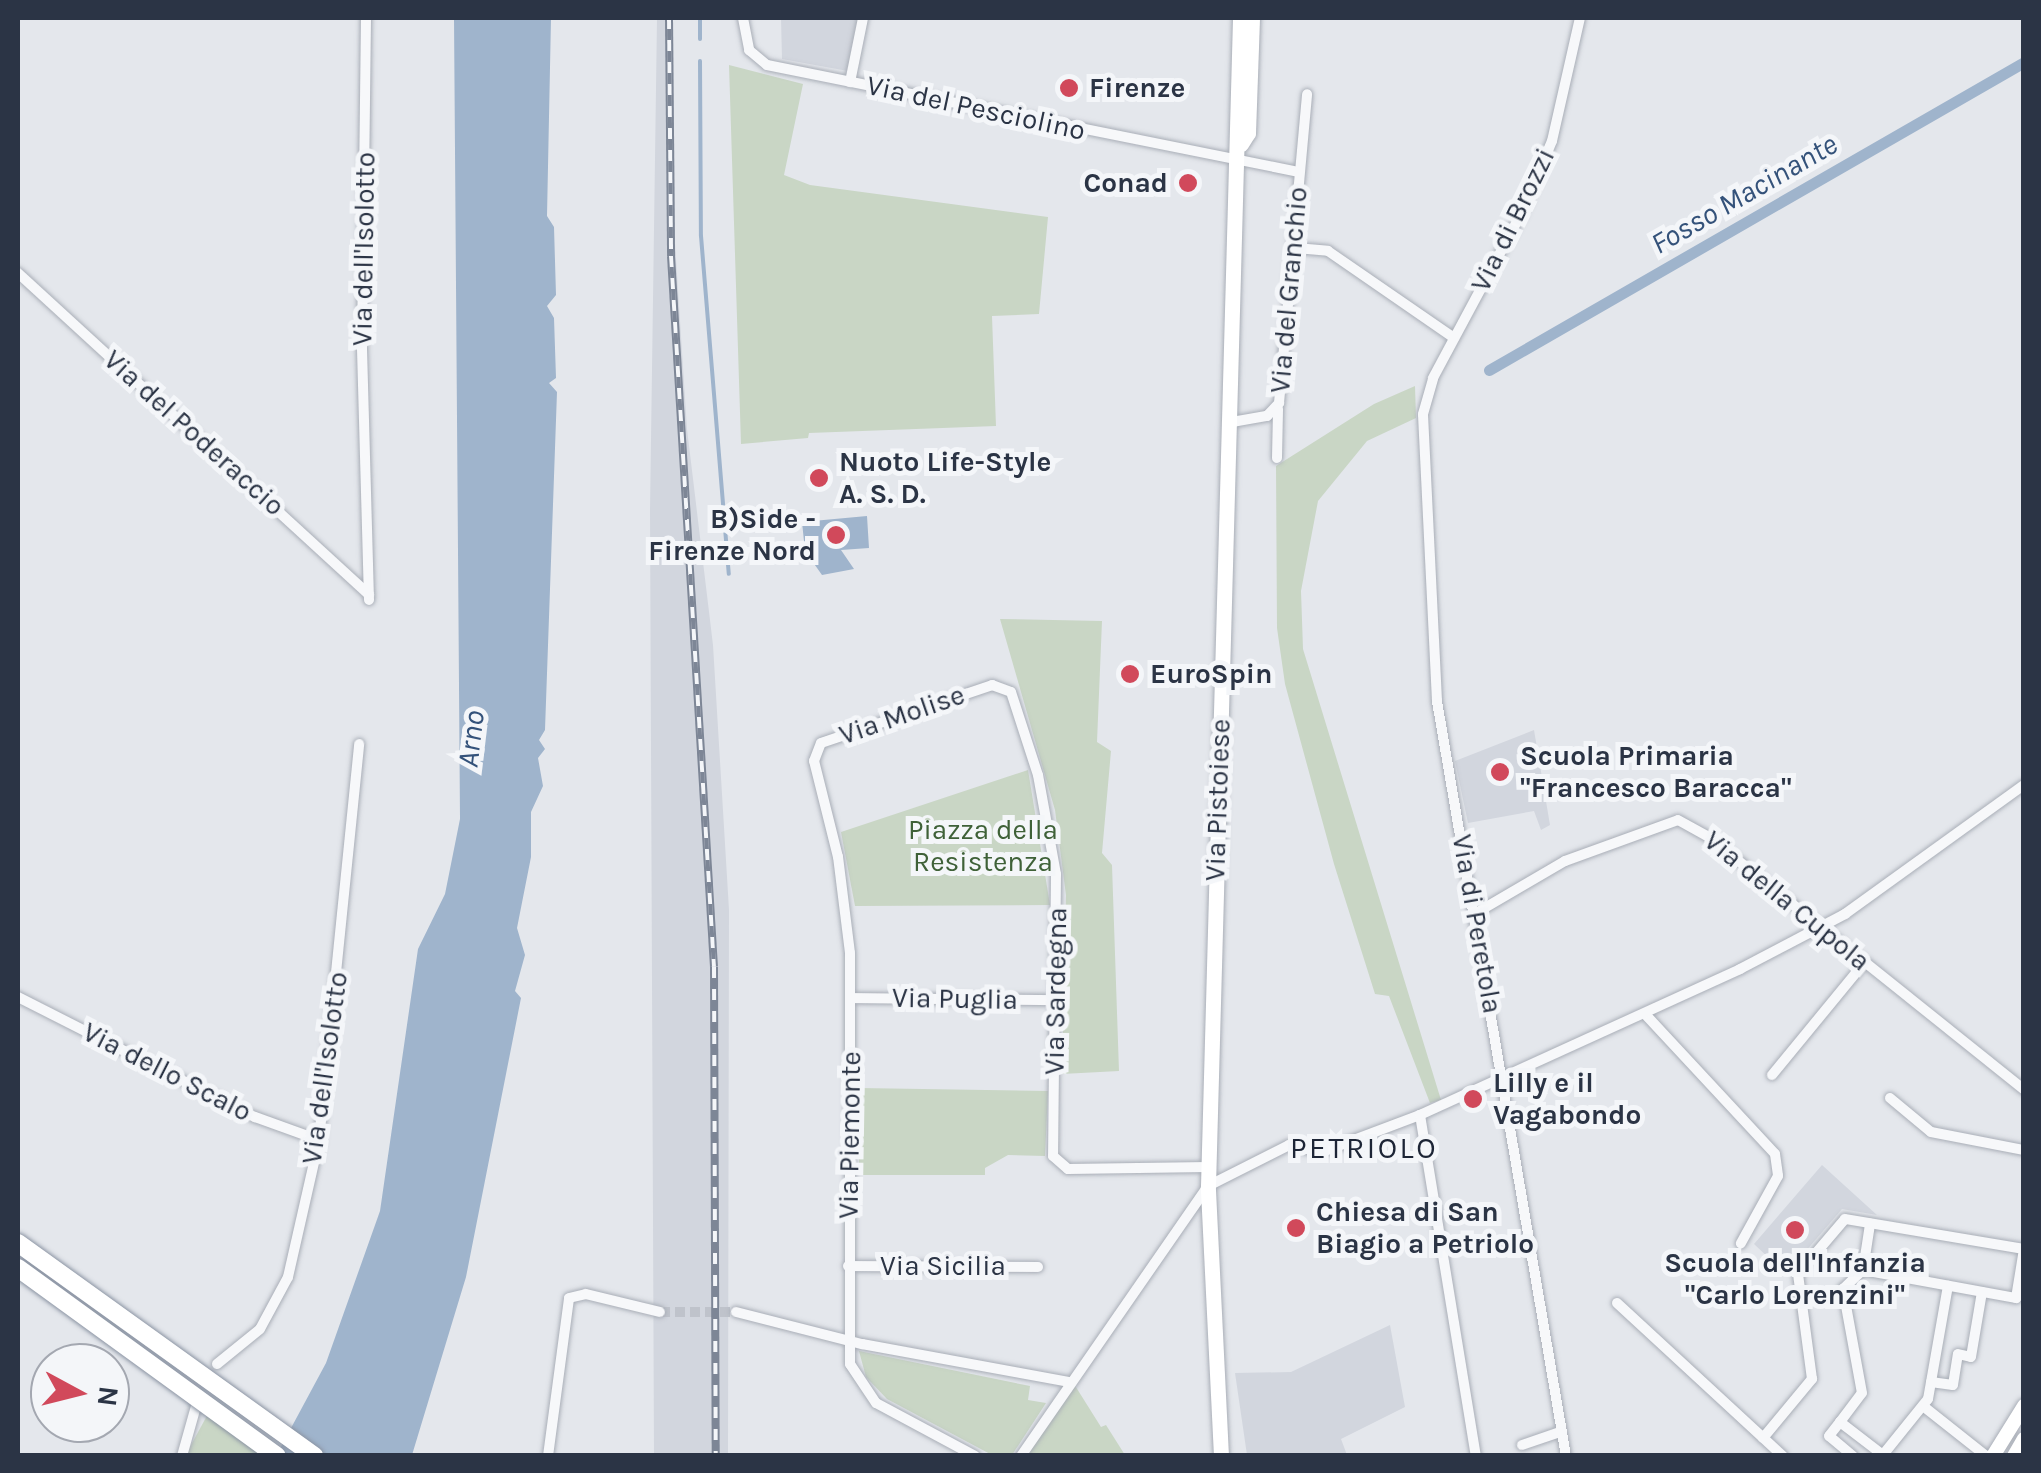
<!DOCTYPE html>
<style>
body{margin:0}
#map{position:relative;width:2041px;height:1473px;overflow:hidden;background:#e4e7ec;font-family:Karla,sans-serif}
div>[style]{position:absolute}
.built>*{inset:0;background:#d2d6de}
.green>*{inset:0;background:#c9d6c5}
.water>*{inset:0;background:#9fb4cc}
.stream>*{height:4px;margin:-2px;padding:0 2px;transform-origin:2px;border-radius:2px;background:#9fb4cc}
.canal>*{height:11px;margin:-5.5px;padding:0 5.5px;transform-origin:5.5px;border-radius:5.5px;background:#9fb4cc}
.street-tunnel>*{height:10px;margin-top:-5px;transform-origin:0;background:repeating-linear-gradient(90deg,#bfc3cb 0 10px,transparent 0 15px)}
.roads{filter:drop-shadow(0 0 2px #a9aeb7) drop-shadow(0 0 2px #a9aeb7)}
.street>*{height:10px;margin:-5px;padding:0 5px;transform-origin:5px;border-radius:5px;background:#f7f8fa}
.secondary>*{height:14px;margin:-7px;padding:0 7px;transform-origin:7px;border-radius:7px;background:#fff}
.primary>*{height:15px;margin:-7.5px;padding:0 7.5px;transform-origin:7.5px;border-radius:7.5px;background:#fff}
.rail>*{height:8px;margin-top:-4px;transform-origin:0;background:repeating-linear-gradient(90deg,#f4f6f9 0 11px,#7d8696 0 22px);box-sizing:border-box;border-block:2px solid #7d8696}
.bridges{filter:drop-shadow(0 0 2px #8b94a3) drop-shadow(0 0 2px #8b94a3)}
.highway-bridge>*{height:18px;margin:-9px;padding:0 9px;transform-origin:9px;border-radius:9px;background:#fff}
.dots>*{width:28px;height:28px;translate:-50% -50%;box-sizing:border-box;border:5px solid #f4f6f9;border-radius:50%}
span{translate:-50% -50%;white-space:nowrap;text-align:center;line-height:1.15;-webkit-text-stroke:10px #f4f6f9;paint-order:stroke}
.poi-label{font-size:28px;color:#2b3445;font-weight:700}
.left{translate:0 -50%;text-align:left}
.right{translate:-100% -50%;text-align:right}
.street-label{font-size:28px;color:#2b3445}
.park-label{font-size:28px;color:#3f6138}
.water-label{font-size:30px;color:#34527a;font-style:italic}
.neighbourhood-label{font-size:30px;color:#1d2536;letter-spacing:2.5px}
.frame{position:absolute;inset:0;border:20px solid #2b3445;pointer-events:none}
.north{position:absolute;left:30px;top:1343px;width:100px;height:100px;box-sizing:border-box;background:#f4f6f9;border:2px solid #a4a8b1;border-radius:50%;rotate:97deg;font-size:28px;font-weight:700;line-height:40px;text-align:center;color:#2b3445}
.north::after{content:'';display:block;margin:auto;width:35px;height:45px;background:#d1495b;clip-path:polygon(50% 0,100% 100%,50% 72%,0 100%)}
</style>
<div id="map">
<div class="built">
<i style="clip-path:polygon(657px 18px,673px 18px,675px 243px,687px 429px,713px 645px,729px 910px,728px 1455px,654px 1456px,650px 510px)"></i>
<i style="clip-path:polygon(781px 18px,859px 18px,848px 71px,782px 59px)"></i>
<i style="clip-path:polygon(1534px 730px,1550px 825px,1541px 830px,1534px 811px,1468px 823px,1455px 761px)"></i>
<i style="clip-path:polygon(1822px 1165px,1877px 1215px,1842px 1209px,1786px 1274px,1754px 1244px)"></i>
<i style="clip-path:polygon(1390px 1325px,1405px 1407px,1341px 1439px,1347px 1455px,1247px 1455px,1235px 1373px,1291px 1372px)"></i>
</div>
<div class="green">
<i style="clip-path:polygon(729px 65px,803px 84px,784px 175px,810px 185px,1048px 217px,1039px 314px,992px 316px,996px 426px,809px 433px,808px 438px,741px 444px)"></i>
<i style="clip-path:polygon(1415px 386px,1416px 418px,1367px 441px,1318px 501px,1301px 591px,1303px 649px,1441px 1100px,1430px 1103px,1389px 996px,1375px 994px,1334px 864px,1285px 684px,1277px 628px,1276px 466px,1374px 404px)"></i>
<i style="clip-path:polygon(1000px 619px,1102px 621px,1097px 742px,1111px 751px,1102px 853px,1112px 865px,1119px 1071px,1062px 1074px,1066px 895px,1055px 810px)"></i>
<i style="clip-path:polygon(1028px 770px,1050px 905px,855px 906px,841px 832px)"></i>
<i style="clip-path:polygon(859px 1088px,1048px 1091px,1045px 1156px,1008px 1155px,985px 1168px,985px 1175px,859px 1175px)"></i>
<i style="clip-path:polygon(859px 1351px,1030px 1386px,1028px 1400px,1046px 1403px,1012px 1455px,992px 1455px,887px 1399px,866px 1377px)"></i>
<i style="clip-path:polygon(1074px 1384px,1101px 1427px,1106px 1425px,1125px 1455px,1027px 1456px)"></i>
<i style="clip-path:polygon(209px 1412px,262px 1456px,185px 1456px)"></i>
</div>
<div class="water">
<i style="clip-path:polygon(454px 18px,551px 18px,547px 216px,554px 227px,556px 295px,547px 306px,554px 318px,556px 378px,549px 383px,557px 392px,545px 730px,539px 740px,545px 749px,538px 758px,543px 786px,531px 812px,531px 857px,517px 928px,525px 955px,515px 991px,521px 998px,466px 1277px,412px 1455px,276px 1456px,326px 1363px,380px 1211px,418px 949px,445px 894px,460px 819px)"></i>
<i style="clip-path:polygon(867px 516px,869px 548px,841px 550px,854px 569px,822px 575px,805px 551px,802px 522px)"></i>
</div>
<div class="stream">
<i style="left:700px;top:18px;width:21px;rotate:90deg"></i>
<i style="left:700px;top:61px;width:175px;rotate:89.7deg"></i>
<i style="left:701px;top:236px;width:339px;rotate:85.3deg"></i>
</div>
<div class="canal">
<i style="left:1489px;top:370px;width:617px;rotate:-29.93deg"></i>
</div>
<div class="street-tunnel">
<i style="left:660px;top:1312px;width:76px"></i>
</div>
<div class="roads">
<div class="street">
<i style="left:366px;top:18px;width:331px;rotate:90.7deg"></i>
<i style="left:362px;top:349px;width:251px;rotate:88.4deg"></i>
<i style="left:743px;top:18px;width:33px;rotate:79deg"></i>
<i style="left:749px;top:50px;width:23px;rotate:40deg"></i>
<i style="left:767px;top:65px;width:543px;rotate:11.37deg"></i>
<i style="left:850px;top:82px;width:65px;rotate:-78.5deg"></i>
<i style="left:1296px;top:248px;width:32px;rotate:5deg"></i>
<i style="left:1328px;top:251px;width:153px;rotate:34.6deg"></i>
<i style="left:18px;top:273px;width:476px;rotate:42.5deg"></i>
<i style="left:1232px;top:422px;width:36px;rotate:-10deg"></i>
<i style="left:1267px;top:416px;width:18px;rotate:-47deg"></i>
<i style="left:1279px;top:403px;width:310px;rotate:-84.8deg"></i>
<i style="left:1277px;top:458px;width:49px;rotate:-88.8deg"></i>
<i style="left:1476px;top:913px;width:103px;rotate:-30.3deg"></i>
<i style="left:1565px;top:861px;width:120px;rotate:-19.9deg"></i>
<i style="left:1678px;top:820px;width:37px;rotate:29deg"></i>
<i style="left:1710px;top:838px;width:403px;rotate:38.7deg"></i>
<i style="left:18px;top:997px;width:266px;rotate:26.9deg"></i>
<i style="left:255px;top:1117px;width:68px;rotate:19.8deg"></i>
<i style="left:851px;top:998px;width:207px;rotate:0.6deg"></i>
<i style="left:1645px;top:1014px;width:191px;rotate:47.1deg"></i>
<i style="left:1775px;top:1154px;width:22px;rotate:82deg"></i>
<i style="left:1778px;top:1176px;width:77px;rotate:118.9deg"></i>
<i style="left:1772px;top:1075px;width:145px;rotate:-50.6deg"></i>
<i style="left:1890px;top:1098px;width:53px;rotate:39.7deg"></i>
<i style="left:1931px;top:1132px;width:95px;rotate:11deg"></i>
<i style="left:1420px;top:1115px;width:346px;rotate:80.7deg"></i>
<i style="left:848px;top:1266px;width:190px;rotate:0.3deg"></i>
<i style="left:1863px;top:1270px;width:156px;rotate:10.4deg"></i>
<i style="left:2016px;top:1298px;width:50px;rotate:-80.7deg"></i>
<i style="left:1617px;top:1303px;width:226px;rotate:42.7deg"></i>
<i style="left:736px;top:1312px;width:130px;rotate:14.3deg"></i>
<i style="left:862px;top:1344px;width:210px;rotate:10.4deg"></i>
<i style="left:217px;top:1364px;width:55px;rotate:-39.1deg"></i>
<i style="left:260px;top:1329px;width:59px;rotate:-61.7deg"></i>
<i style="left:288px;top:1277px;width:140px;rotate:-77.2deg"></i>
<i style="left:319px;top:1140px;width:398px;rotate:-84.2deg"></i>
<i style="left:1931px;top:1382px;width:22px;rotate:8deg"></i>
<i style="left:1953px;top:1385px;width:31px;rotate:-81deg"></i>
<i style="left:1958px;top:1354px;width:13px;rotate:13deg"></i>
<i style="left:1971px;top:1357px;width:66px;rotate:-80.4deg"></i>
<i style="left:1923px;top:1406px;width:80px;rotate:38.4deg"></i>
<i style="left:1840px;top:1422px;width:36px;rotate:-53deg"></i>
<i style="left:1862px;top:1393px;width:106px;rotate:-100.4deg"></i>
<i style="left:1843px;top:1289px;width:28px;rotate:-44deg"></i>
<i style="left:1863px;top:1270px;width:47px;rotate:-81.3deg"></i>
<i style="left:1763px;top:1438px;width:77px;rotate:-50.3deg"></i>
<i style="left:1812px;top:1379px;width:106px;rotate:-97.6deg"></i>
<i style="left:1798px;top:1274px;width:72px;rotate:-49.5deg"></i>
<i style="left:1845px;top:1219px;width:181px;rotate:9.5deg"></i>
<i style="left:1522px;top:1445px;width:39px;rotate:-19deg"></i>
<i style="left:182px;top:1456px;width:59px;rotate:-74.3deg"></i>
<i style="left:548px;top:1456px;width:159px;rotate:-82.4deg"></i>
<i style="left:569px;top:1298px;width:17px;rotate:-13deg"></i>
<i style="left:586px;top:1294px;width:76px;rotate:13.7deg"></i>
<i style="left:975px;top:1456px;width:112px;rotate:-151.8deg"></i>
<i style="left:876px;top:1403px;width:47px;rotate:-123.7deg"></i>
<i style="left:850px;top:1364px;width:411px;rotate:-90deg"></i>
<i style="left:850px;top:953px;width:97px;rotate:-97.1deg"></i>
<i style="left:838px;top:857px;width:99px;rotate:-104deg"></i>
<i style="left:814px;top:761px;width:19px;rotate:-69deg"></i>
<i style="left:821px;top:743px;width:181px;rotate:-18.7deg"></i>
<i style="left:992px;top:685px;width:20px;rotate:20deg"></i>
<i style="left:1011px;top:692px;width:87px;rotate:72deg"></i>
<i style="left:1038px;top:775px;width:101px;rotate:79.7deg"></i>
<i style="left:1056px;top:874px;width:282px;rotate:90.6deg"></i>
<i style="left:1053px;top:1156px;width:20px;rotate:41deg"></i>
<i style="left:1068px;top:1169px;width:140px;rotate:-0.8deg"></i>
<i style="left:1021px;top:1456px;width:328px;rotate:-55.3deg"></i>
<i style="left:1208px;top:1186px;width:91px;rotate:-26.8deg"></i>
<i style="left:1289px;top:1145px;width:34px;rotate:12deg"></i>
<i style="left:1322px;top:1152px;width:105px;rotate:-20.7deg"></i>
<i style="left:1420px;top:1115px;width:352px;rotate:-24.5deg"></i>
<i style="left:1740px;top:969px;width:119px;rotate:-27.6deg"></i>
<i style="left:1845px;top:914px;width:221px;rotate:-35.8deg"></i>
<i style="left:1566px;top:1456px;width:766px;rotate:-99.7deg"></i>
<i style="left:1437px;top:701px;width:287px;rotate:-92.8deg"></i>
<i style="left:1423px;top:414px;width:37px;rotate:-74deg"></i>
<i style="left:1433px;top:378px;width:188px;rotate:-61.8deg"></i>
<i style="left:1522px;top:212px;width:77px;rotate:-67.1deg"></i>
<i style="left:1552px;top:141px;width:126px;rotate:-77.2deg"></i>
<i style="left:1853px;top:1456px;width:31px;rotate:-140deg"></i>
<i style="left:1829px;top:1436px;width:18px;rotate:-52deg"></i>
<i style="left:1840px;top:1422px;width:54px;rotate:37.5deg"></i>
<i style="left:1882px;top:1456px;width:73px;rotate:-51.1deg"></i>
<i style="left:1928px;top:1399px;width:115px;rotate:-80deg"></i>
</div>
<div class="secondary">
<i style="left:1993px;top:1456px;width:59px;rotate:-58.2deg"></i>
<i style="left:2014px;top:1456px;width:20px;rotate:-60deg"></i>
</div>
<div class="primary">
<i style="left:1241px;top:144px;width:13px;rotate:-58deg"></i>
<i style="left:1248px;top:133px;width:115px;rotate:-88deg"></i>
<i style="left:1221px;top:1456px;width:270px;rotate:-92.8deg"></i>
<i style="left:1208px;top:1186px;width:1168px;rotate:-88.43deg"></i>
</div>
</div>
<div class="rail">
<i style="left:669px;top:18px;width:238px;rotate:89.5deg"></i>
<i style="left:671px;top:256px;width:712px;rotate:86.54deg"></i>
<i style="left:714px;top:967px;width:489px;rotate:89.8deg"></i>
</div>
<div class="bridges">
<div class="highway-bridge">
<i style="left:18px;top:1243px;width:365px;rotate:35.7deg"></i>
<i style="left:18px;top:1268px;width:320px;rotate:36deg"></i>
</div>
</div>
<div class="dots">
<i style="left:1069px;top:88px;background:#d1495b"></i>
<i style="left:1188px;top:183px;background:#d1495b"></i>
<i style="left:819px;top:478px;background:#d1495b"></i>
<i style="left:836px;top:535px;background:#d1495b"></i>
<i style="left:1130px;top:674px;background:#d1495b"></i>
<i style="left:1500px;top:772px;background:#d1495b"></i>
<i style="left:1473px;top:1099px;background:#d1495b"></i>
<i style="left:1296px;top:1228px;background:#d1495b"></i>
<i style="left:1795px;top:1230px;background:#d1495b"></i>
</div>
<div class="poi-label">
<span class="left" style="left:1089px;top:88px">Firenze</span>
<span class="right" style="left:1168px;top:183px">Conad</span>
<span class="left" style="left:839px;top:478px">Nuoto Life-Style<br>A. S. D.</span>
<span class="right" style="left:816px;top:535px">B)Side -<br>Firenze Nord</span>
<span class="left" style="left:1150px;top:674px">EuroSpin</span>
<span class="left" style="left:1520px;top:772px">Scuola Primaria<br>"Francesco Baracca"</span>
<span class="left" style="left:1493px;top:1099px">Lilly e il<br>Vagabondo</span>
<span class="left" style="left:1316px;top:1228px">Chiesa di San<br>Biagio a Petriolo</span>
<span style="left:1795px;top:1279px">Scuola dell'Infanzia<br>"Carlo Lorenzini"</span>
</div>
<div class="street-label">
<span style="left:976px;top:108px;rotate:12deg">Via del Pesciolino</span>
<span style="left:1513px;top:220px;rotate:-64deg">Via di Brozzi</span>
<span style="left:364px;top:249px;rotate:-89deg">Via dell'Isolotto</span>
<span style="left:1289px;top:290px;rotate:-85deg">Via del Granchio</span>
<span style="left:194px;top:433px;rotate:42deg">Via del Poderaccio</span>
<span style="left:902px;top:715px;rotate:-19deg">Via Molise</span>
<span style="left:1218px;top:800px;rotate:-88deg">Via Pistoiese</span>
<span style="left:1787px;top:901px;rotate:39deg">Via della Cupola</span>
<span style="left:1477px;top:924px;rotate:80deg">Via di Peretola</span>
<span style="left:1056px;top:991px;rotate:-89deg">Via Sardegna</span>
<span style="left:955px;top:999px;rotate:1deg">Via Puglia</span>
<span style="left:325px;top:1068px;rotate:-82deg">Via dell'Isolotto</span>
<span style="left:167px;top:1072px;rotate:27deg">Via dello Scalo</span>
<span style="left:850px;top:1135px;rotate:-89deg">Via Piemonte</span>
<span style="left:943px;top:1266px">Via Sicilia</span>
</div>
<div class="park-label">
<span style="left:983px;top:846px">Piazza della<br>Resistenza</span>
</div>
<div class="water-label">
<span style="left:1744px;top:194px;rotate:-30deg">Fosso Macinante</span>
<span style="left:471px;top:739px;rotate:-83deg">Arno</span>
</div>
<div class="neighbourhood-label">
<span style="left:1364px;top:1148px">PETRIOLO</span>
</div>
<div class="frame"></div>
<div class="north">N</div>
</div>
